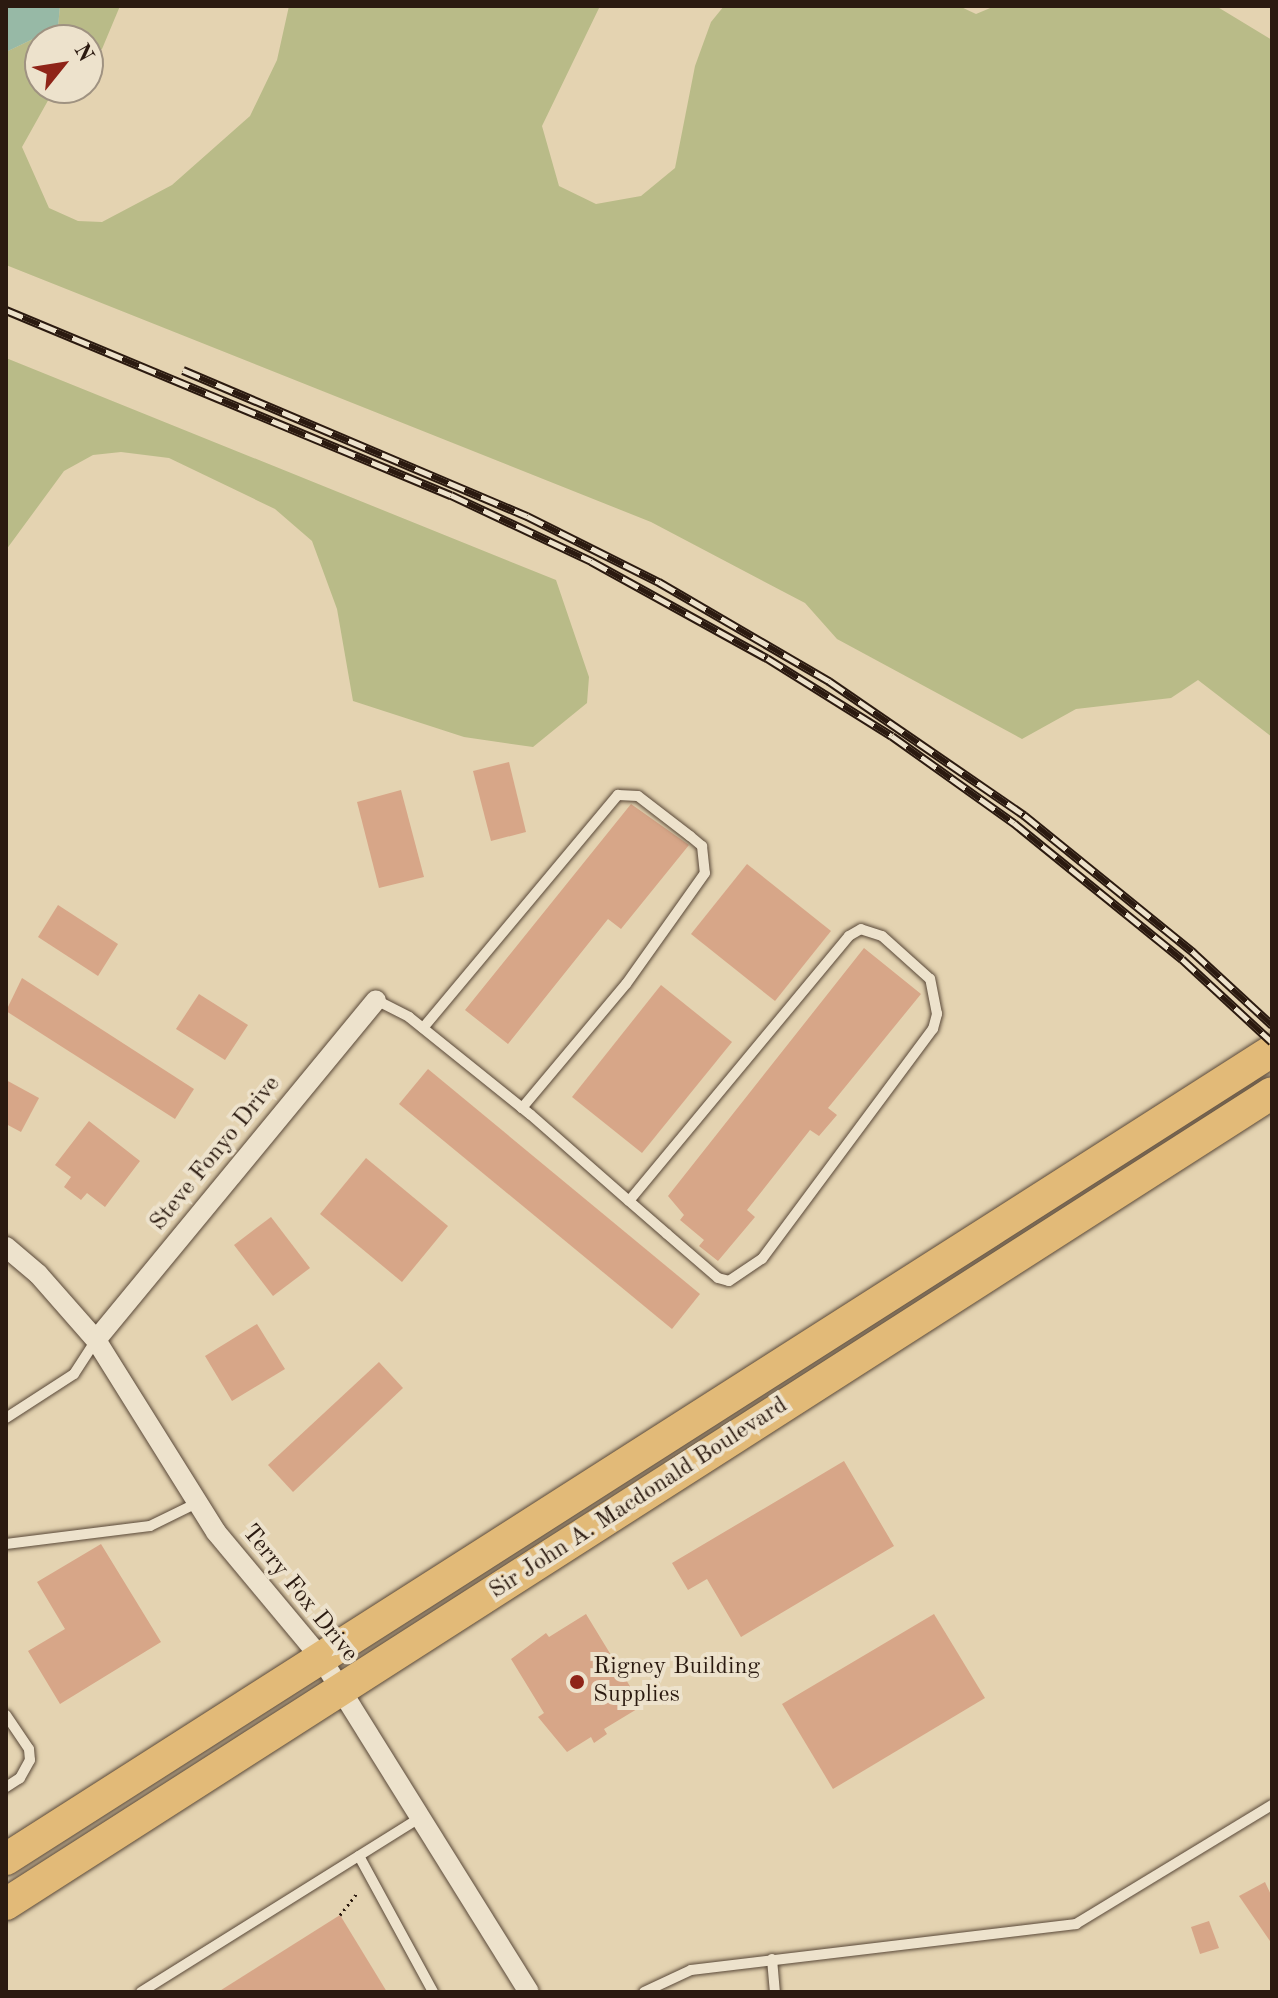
<!DOCTYPE html>
<style>
body{margin:0}
#map{position:relative;width:1278px;height:1998px;overflow:hidden;background:#e4d3b1;font-family:"Old Standard TT",serif}
div>[style]{position:absolute}
.green>*{inset:0;background:#b9bb88}
.water>*{inset:0;background:#97b9a6}
.building>*{inset:0;background:#d7a688}
.path>*{height:3px;margin-top:-1.5px;transform-origin:0;background:repeating-linear-gradient(90deg,#2b1a10 0 2px,transparent 0 6px)}
.roads{filter:drop-shadow(0 0 2px #594838) drop-shadow(0 0 2px #594838)}
.service>*{height:10px;margin:-5px;padding:0 5px;transform-origin:5px;border-radius:5px;background:#ede2cc}
.minor>*{height:20px;margin:-10px;padding:0 10px;transform-origin:10px;border-radius:10px;background:#ede2cc}
.primary>*{height:32px;margin:-16px;padding:0 16px;transform-origin:16px;border-radius:16px;background:#e2ba78}
.rail>*{height:9px;margin-top:-4.5px;transform-origin:0;background:repeating-linear-gradient(90deg,#ede2cc 0 18px,#2b1a10 0 36px);box-sizing:border-box;border-block:2px solid #2b1a10}
.dots>*{width:22px;height:22px;translate:-50% -50%;box-sizing:border-box;border:4px solid #ede2cc;border-radius:50%}
span{translate:-50% -50%;white-space:nowrap;text-align:center;line-height:1.15;-webkit-text-stroke:8px #ede2cc;paint-order:stroke}
.street-label{font-size:24px;color:#2b1a10}
.poi-label{font-size:24px;color:#2b1a10}
.left{translate:0 -50%;text-align:left}
.frame{position:absolute;inset:0;border:8px solid #2b1a10;pointer-events:none}
.north{position:absolute;left:24px;top:24px;width:80px;height:80px;box-sizing:border-box;background:#ede2cc;border:2px solid #9f9281;border-radius:50%;rotate:60deg;font-size:22px;font-weight:700;line-height:32px;text-align:center;color:#2b1a10}
.north::after{content:'';display:block;margin:auto;width:28px;height:36px;background:#8f2418;clip-path:polygon(50% 0,100% 100%,50% 72%,0 100%)}
</style>
<div id="map">
<div class="green">
<i style="clip-path:polygon(60px 6px,120px 6px,102px 49px,88px 60px,88px 40px,40px 40px,40px 88px,55px 88px,22px 147px,49px 208px,78px 221px,102px 222px,172px 185px,250px 116px,277px 60px,289px 6px,600px 6px,542px 126px,559px 186px,596px 204px,641px 196px,675px 168px,695px 66px,711px 22px,724px 6px,959px 6px,976px 14px,995px 6px,1216px 6px,1272px 40px,1272px 737px,1198px 680px,1171px 698px,1076px 709px,1022px 739px,837px 639px,805px 603px,651px 522px,6px 265px,6px 52px,58px 27px)"></i>
<i style="clip-path:polygon(6px 358px,556px 580px,589px 677px,587px 703px,533px 747px,464px 737px,353px 701px,337px 609px,312px 541px,275px 509px,169px 458px,121px 452px,93px 455px,64px 471px,6px 550px)"></i>
</div>
<div class="water">
<i style="clip-path:polygon(6px 6px,60px 6px,58px 27px,6px 52px)"></i>
</div>
<div class="building">
<i style="clip-path:polygon(509px 762px,526px 832px,491px 841px,473px 771px)"></i>
<i style="clip-path:polygon(401px 790px,424px 877px,379px 888px,357px 802px)"></i>
<i style="clip-path:polygon(631px 804px,689px 845px,621px 929px,608px 919px,508px 1044px,465px 1010px)"></i>
<i style="clip-path:polygon(747px 864px,831px 931px,775px 1001px,691px 934px)"></i>
<i style="clip-path:polygon(58px 905px,118px 944px,98px 976px,38px 937px)"></i>
<i style="clip-path:polygon(864px 948px,921px 994px,828px 1108px,837px 1115px,819px 1136px,810px 1130px,747px 1210px,755px 1217px,718px 1261px,699px 1246px,704px 1240px,680px 1220px,684px 1215px,668px 1196px)"></i>
<i style="clip-path:polygon(22px 978px,194px 1089px,175px 1119px,6px 1011px)"></i>
<i style="clip-path:polygon(661px 985px,732px 1042px,642px 1153px,572px 1097px)"></i>
<i style="clip-path:polygon(199px 994px,248px 1025px,225px 1060px,176px 1029px)"></i>
<i style="clip-path:polygon(428px 1069px,700px 1294px,672px 1329px,399px 1104px)"></i>
<i style="clip-path:polygon(6px 1080px,39px 1098px,21px 1132px,6px 1124px)"></i>
<i style="clip-path:polygon(89px 1121px,140px 1161px,105px 1207px,87px 1193px,81px 1200px,64px 1187px,71px 1177px,55px 1165px)"></i>
<i style="clip-path:polygon(366px 1158px,448px 1226px,402px 1282px,320px 1214px)"></i>
<i style="clip-path:polygon(271px 1217px,310px 1268px,273px 1296px,234px 1245px)"></i>
<i style="clip-path:polygon(257px 1324px,285px 1369px,232px 1401px,205px 1356px)"></i>
<i style="clip-path:polygon(379px 1362px,403px 1388px,293px 1492px,268px 1465px)"></i>
<i style="clip-path:polygon(844px 1461px,894px 1546px,741px 1637px,707px 1579px,688px 1590px,672px 1563px)"></i>
<i style="clip-path:polygon(101px 1544px,161px 1642px,60px 1704px,28px 1651px,65px 1629px,37px 1582px)"></i>
<i style="clip-path:polygon(586px 1614px,642px 1706px,604px 1729px,607px 1734px,594px 1743px,591px 1737px,567px 1752px,538px 1717px,544px 1713px,511px 1659px,546px 1633px,549px 1637px)"></i>
<i style="clip-path:polygon(934px 1614px,985px 1698px,833px 1789px,782px 1704px)"></i>
<i style="clip-path:polygon(1265px 1882px,1272px 1897px,1272px 1944px,1239px 1896px)"></i>
<i style="clip-path:polygon(340px 1915px,387px 1992px,218px 1992px)"></i>
<i style="clip-path:polygon(1209px 1921px,1219px 1948px,1200px 1954px,1191px 1927px)"></i>
</div>
<div class="path">
<i style="left:340px;top:1915px;width:29px;rotate:-52deg"></i>
</div>
<div class="roads">
<div class="service">
<i style="left:376px;top:1000px;width:37px;rotate:27deg"></i>
<i style="left:409px;top:1017px;width:156px;rotate:38.8deg"></i>
<i style="left:531px;top:1115px;width:130px;rotate:41.3deg"></i>
<i style="left:629px;top:1201px;width:50px;rotate:41deg"></i>
<i style="left:667px;top:1234px;width:67px;rotate:40.8deg"></i>
<i style="left:718px;top:1278px;width:11px;rotate:15deg"></i>
<i style="left:729px;top:1281px;width:40px;rotate:-34deg"></i>
<i style="left:762px;top:1259px;width:287px;rotate:-53.4deg"></i>
<i style="left:933px;top:1029px;width:16px;rotate:-75deg"></i>
<i style="left:937px;top:1014px;width:36px;rotate:-101deg"></i>
<i style="left:930px;top:979px;width:64px;rotate:-138.1deg"></i>
<i style="left:882px;top:936px;width:22px;rotate:-162deg"></i>
<i style="left:861px;top:929px;width:14px;rotate:150deg"></i>
<i style="left:849px;top:936px;width:344px;rotate:129.7deg"></i>
<i style="left:423px;top:1028px;width:304px;rotate:-50.1deg"></i>
<i style="left:618px;top:795px;width:20px;rotate:3deg"></i>
<i style="left:638px;top:796px;width:66px;rotate:37.6deg"></i>
<i style="left:690px;top:836px;width:16px;rotate:40deg"></i>
<i style="left:702px;top:846px;width:27px;rotate:84deg"></i>
<i style="left:705px;top:873px;width:136px;rotate:125.4deg"></i>
<i style="left:626px;top:984px;width:162px;rotate:130deg"></i>
<i style="left:6px;top:1418px;width:81px;rotate:-32.9deg"></i>
<i style="left:74px;top:1374px;width:40px;rotate:-57.1deg"></i>
<i style="left:6px;top:1544px;width:145px;rotate:-7.1deg"></i>
<i style="left:150px;top:1526px;width:52px;rotate:-26.1deg"></i>
<i style="left:6px;top:1715px;width:41px;rotate:55.9deg"></i>
<i style="left:29px;top:1749px;width:11px;rotate:85deg"></i>
<i style="left:30px;top:1760px;width:21px;rotate:119deg"></i>
<i style="left:20px;top:1778px;width:17px;rotate:147deg"></i>
<i style="left:359px;top:1856px;width:155px;rotate:61.4deg"></i>
<i style="left:772px;top:1959px;width:33px;rotate:85deg"></i>
<i style="left:141px;top:1992px;width:330px;rotate:-32deg"></i>
<i style="left:644px;top:1992px;width:52px;rotate:-25.1deg"></i>
<i style="left:691px;top:1970px;width:388px;rotate:-6.8deg"></i>
<i style="left:1076px;top:1924px;width:229px;rotate:-31.3deg"></i>
</div>
<div class="minor">
<i style="left:6px;top:1247px;width:42px;rotate:40.2deg"></i>
<i style="left:38px;top:1274px;width:88px;rotate:48.7deg"></i>
<i style="left:96px;top:1340px;width:226px;rotate:58deg"></i>
<i style="left:216px;top:1532px;width:164px;rotate:50.2deg"></i>
<i style="left:321px;top:1658px;width:393px;rotate:58.1deg"></i>
<i style="left:96px;top:1340px;width:440px;rotate:-50.5deg"></i>
</div>
<div class="primary">
<i style="left:6px;top:1859px;width:1502px;rotate:-32.55deg"></i>
<i style="left:6px;top:1904px;width:1503px;rotate:-32.64deg"></i>
</div>
</div>
<div class="rail">
<i style="left:6px;top:310px;width:482px;rotate:22.6deg"></i>
<i style="left:451px;top:495px;width:155px;rotate:25.2deg"></i>
<i style="left:591px;top:561px;width:201px;rotate:28.9deg"></i>
<i style="left:767px;top:658px;width:147px;rotate:32deg"></i>
<i style="left:892px;top:736px;width:150px;rotate:35.5deg"></i>
<i style="left:1014px;top:823px;width:216px;rotate:39deg"></i>
<i style="left:1182px;top:959px;width:122px;rotate:42.7deg"></i>
<i style="left:183px;top:370px;width:374px;rotate:23deg"></i>
<i style="left:527px;top:516px;width:148px;rotate:26.6deg"></i>
<i style="left:659px;top:582px;width:197px;rotate:30.2deg"></i>
<i style="left:829px;top:681px;width:237px;rotate:34.5deg"></i>
<i style="left:1024px;top:815px;width:218px;rotate:39deg"></i>
<i style="left:1193px;top:952px;width:108px;rotate:42.7deg"></i>
</div>
<div class="dots">
<i style="left:577px;top:1682px;background:#8f2418"></i>
</div>
<div class="street-label">
<span style="left:216px;top:1154px;rotate:-51deg">Steve Fonyo Drive</span>
<span style="left:639px;top:1499px;rotate:-33deg">Sir John A. Macdonald Boulevard</span>
<span style="left:299px;top:1594px;rotate:51deg">Terry Fox Drive</span>
</div>
<div class="poi-label">
<span class="left" style="left:593px;top:1682px">Rigney Building<br>Supplies</span>
</div>
<div class="frame"></div>
<div class="north">N</div>
</div>
